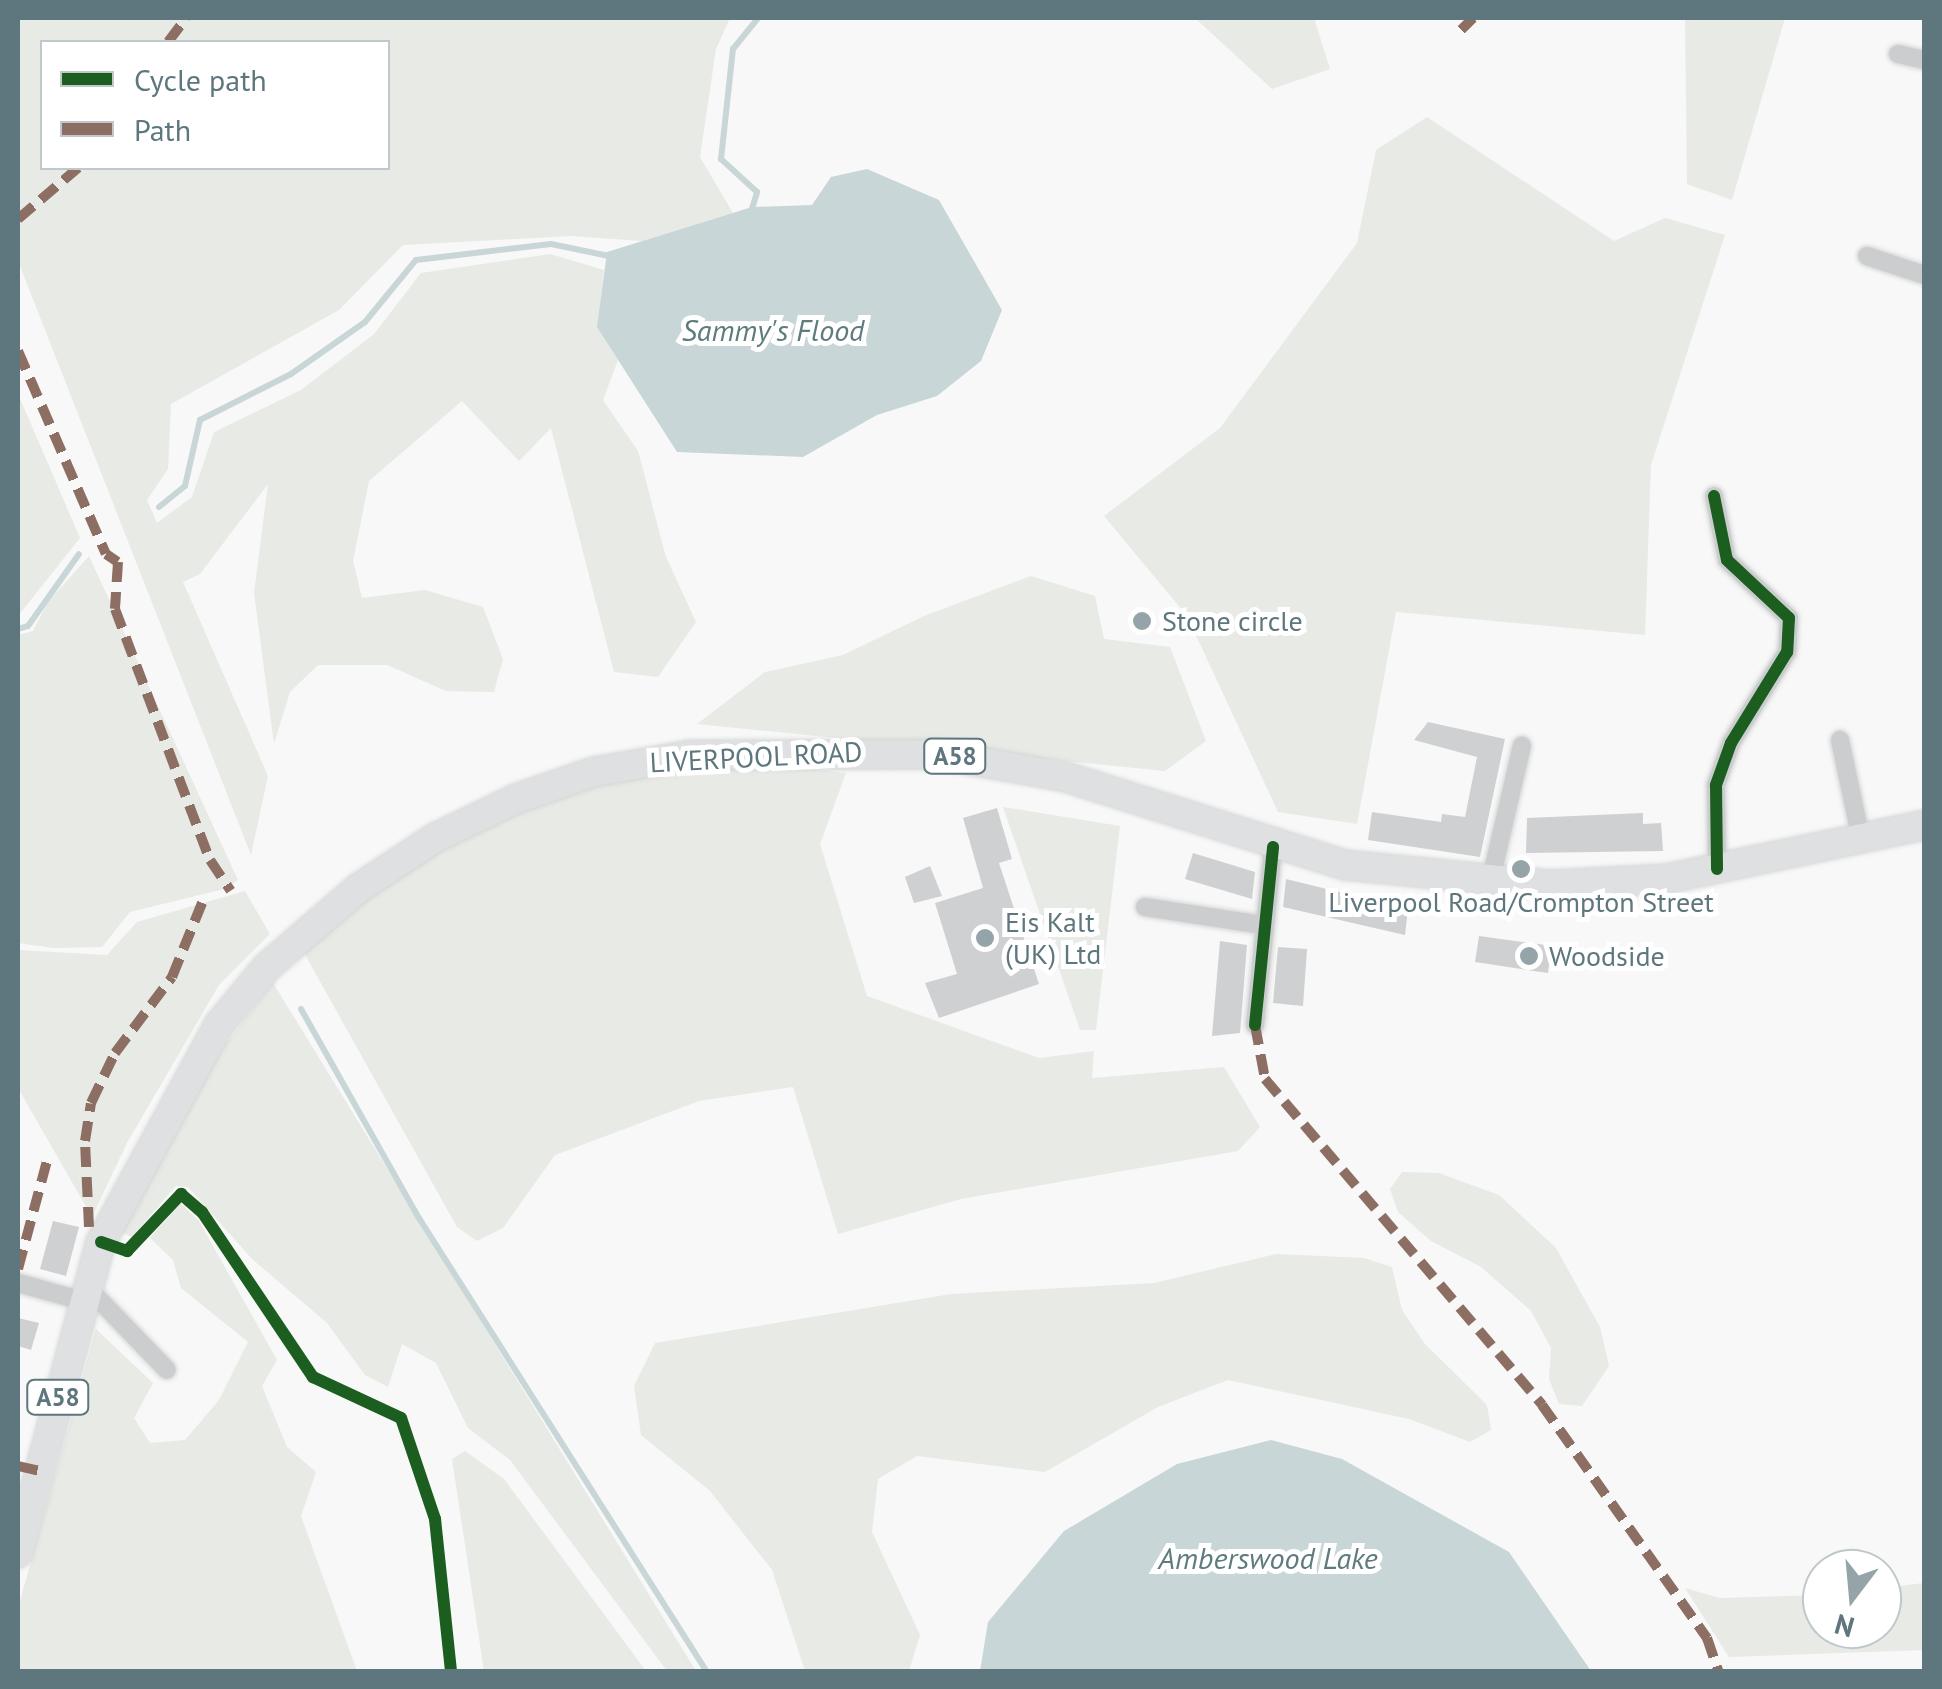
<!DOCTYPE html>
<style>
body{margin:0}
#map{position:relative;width:1942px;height:1689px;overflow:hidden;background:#f8f8f8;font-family:"PT Sans",sans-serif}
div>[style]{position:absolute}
.green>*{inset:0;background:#e8eae5}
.water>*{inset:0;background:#c9d6d7}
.stream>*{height:6px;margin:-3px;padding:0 3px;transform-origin:3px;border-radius:3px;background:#c9d6d7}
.building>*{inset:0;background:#ced0d1}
.roads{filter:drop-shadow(0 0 2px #d4d5d6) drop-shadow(0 0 2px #d4d5d6)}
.street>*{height:18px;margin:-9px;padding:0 9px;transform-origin:9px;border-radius:9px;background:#cbcdce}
.primary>*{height:28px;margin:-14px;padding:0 14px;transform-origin:14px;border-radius:14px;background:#dfe0e1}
.quiet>*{height:10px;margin-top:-5px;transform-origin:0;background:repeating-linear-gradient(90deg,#8d6e63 0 20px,transparent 0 30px)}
.cycleway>*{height:12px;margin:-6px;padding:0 6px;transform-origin:6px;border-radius:6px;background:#1b5e20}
.dots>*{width:28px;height:28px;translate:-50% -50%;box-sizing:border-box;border:5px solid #fff;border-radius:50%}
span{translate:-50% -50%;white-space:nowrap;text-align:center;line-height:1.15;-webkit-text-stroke:10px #fff;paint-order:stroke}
.shield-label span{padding:2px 8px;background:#fff;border:2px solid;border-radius:8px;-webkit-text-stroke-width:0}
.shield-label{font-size:25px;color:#5e767d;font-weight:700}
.poi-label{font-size:28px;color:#5e767d}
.left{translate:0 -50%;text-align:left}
.street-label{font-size:28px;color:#5e767d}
.water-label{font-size:30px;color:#5e7b7d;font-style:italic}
.frame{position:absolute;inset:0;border:20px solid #5e767d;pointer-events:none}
.legend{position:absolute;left:40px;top:40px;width:350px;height:130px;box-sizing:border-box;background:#fff;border:2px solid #bfc8cb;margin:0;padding:12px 18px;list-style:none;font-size:30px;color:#5e767d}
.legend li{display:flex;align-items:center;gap:20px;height:50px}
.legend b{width:50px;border:2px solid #bfc8cb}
.north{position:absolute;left:1802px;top:1549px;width:100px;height:100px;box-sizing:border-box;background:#fff;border:2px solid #bfc8cb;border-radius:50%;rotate:196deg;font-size:28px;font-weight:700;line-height:40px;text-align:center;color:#5e767d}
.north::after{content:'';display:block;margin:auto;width:35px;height:45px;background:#94a4a8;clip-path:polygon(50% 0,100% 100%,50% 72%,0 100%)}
</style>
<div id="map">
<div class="green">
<i style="clip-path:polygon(evenodd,18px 18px,730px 18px,716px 49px,700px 157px,733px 213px,642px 241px,571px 236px,403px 245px,339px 310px,171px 404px,168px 469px,147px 500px,157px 523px,192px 497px,214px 432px,301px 390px,374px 334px,421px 273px,550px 254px,604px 270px,598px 327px,618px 360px,603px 400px,638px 451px,666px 557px,696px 622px,658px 677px,614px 672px,551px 428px,519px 461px,462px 401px,369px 481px,353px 561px,362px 598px,425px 590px,483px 607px,503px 659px,494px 692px,446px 691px,387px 665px,318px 665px,290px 692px,274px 744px,254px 593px,268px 484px,200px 574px,183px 582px,268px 776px,251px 855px,18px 261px,18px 18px,42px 42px,388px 42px,388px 168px,42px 168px,42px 42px)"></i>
<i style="clip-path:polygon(1195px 18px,1314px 18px,1330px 69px,1272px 89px)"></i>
<i style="clip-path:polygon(1685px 18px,1785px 18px,1732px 200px,1687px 184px)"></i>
<i style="clip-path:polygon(1427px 117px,1614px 241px,1665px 218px,1725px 235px,1651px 465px,1645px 635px,1396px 612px,1357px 824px,1278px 812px,1187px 616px,1104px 516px,1220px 428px,1357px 243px,1376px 150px)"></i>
<i style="clip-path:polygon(18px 394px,80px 538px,18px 616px)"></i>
<i style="clip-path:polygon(89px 556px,238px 880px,224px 889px,130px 912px,102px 947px,54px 948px,18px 943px,18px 635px,33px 631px,48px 602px)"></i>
<i style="clip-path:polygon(1031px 576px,1095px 596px,1104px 639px,1170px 647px,1206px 741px,1165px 771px,697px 724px,765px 672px,843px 655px,924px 616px)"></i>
<i style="clip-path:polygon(757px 764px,846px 773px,820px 844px,867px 996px,1039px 1058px,1094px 1051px,1092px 1078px,1224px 1067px,1260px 1127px,1238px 1151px,961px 1199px,838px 1234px,793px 1087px,699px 1101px,555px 1155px,503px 1228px,477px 1241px,457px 1227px,303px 951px,393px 878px,491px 814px,626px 774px)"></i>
<i style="clip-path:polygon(1003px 807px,1120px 826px,1096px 1030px,1080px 1030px)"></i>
<i style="clip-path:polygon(245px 891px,270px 934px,219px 985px,127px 1143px,92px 1217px,18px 1088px,18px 950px,107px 955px,137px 922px)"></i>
<i style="clip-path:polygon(273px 983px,696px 1671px,667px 1671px,510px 1460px,468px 1428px,436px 1363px,402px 1344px,388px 1387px,365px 1375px,327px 1323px,252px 1259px,188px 1187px,176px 1186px,132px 1237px,120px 1232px,216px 1056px)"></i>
<i style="clip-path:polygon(1402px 1172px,1439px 1173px,1499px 1195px,1556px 1248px,1600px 1327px,1609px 1366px,1582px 1406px,1559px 1404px,1549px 1379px,1551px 1348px,1531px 1311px,1481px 1267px,1431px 1241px,1398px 1212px,1390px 1189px)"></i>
<i style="clip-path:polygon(180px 1203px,199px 1221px,277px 1360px,262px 1386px,287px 1447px,316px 1472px,301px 1516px,357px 1671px,18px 1671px,18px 1608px,96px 1329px,153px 1383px,134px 1418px,150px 1443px,185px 1440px,219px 1400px,248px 1342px,181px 1288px,173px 1260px,150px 1238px)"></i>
<i style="clip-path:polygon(1276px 1254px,1364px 1258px,1392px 1267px,1402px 1310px,1425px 1344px,1487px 1405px,1491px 1430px,1470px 1442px,1409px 1419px,1228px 1380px,1158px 1407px,1045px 1472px,917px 1456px,878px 1479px,872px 1532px,920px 1635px,909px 1671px,805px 1671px,772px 1570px,710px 1491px,641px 1435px,634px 1386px,655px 1343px,951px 1294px,1154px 1283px)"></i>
<i style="clip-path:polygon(465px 1451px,504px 1479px,646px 1671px,484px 1671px,452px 1459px)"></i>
<i style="clip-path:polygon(1924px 1583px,1924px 1650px,1729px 1657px,1685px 1588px,1720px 1598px,1822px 1595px,1822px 1629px,1882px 1629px,1882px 1588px)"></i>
</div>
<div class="water">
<i style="clip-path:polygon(867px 169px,939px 200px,1002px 310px,981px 361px,937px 396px,877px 415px,803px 457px,677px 452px,597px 327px,607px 252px,752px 207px,812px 205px,831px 177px)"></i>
<i style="clip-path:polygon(1271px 1440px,1342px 1459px,1509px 1552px,1591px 1671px,980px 1671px,988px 1622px,1064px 1531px,1177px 1464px)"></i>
</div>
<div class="stream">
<i style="left:751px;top:212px;width:21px;rotate:-73deg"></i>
<i style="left:757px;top:192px;width:49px;rotate:-137.5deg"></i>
<i style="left:721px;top:159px;width:111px;rotate:-83.8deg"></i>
<i style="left:733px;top:49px;width:40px;rotate:-51deg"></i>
<i style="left:159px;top:507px;width:33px;rotate:-39deg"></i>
<i style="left:185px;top:486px;width:68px;rotate:-77.2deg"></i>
<i style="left:200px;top:420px;width:102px;rotate:-26.8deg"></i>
<i style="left:291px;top:374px;width:90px;rotate:-35.1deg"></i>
<i style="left:365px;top:322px;width:80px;rotate:-50.6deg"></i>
<i style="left:416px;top:260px;width:136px;rotate:-6.8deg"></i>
<i style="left:551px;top:244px;width:64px;rotate:11.7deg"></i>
<i style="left:18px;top:629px;width:10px;rotate:-17deg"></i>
<i style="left:28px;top:626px;width:88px;rotate:-54.7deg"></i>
<i style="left:301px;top:1009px;width:240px;rotate:60.6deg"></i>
<i style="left:419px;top:1218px;width:538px;rotate:57.61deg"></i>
</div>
<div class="building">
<i style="clip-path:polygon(1428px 722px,1505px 739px,1480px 857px,1368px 840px,1372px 812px,1441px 822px,1442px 814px,1465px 817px,1477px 757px,1414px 740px)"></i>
<i style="clip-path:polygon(997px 808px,1012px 859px,999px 863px,1039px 984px,939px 1018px,925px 983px,957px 974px,935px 903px,983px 888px,963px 818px)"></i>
<i style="clip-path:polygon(1643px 813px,1643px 824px,1661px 823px,1663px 851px,1526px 853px,1527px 818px)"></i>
<i style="clip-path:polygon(1193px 853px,1255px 872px,1252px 899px,1185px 879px)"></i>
<i style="clip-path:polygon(930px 866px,942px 896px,914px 903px,905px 877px)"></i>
<i style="clip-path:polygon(1286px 879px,1388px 904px,1388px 897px,1409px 900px,1405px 935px,1283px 907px)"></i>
<i style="clip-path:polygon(1479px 936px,1582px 950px,1580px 969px,1549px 965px,1548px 973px,1475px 962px)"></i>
<i style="clip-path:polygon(1220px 941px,1247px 945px,1240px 1033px,1212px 1036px)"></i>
<i style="clip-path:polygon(1278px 947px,1307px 949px,1303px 1006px,1273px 1003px)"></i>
<i style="clip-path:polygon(53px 1221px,79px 1227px,66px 1276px,40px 1269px)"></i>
<i style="clip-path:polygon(18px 1318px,39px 1323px,31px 1350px,18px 1346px)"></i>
</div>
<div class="roads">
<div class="street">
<i style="left:1898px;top:54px;width:27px;rotate:13deg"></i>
<i style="left:1867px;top:256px;width:60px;rotate:18.4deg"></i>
<i style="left:1714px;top:496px;width:65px;rotate:78.5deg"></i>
<i style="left:1727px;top:560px;width:85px;rotate:43.1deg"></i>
<i style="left:1789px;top:618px;width:34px;rotate:93deg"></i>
<i style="left:1787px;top:652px;width:107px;rotate:121.6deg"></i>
<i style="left:1731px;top:743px;width:45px;rotate:109.7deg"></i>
<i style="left:1716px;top:785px;width:84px;rotate:89.3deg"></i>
<i style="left:1840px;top:740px;width:101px;rotate:78deg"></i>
<i style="left:1490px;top:883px;width:141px;rotate:-76.9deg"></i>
<i style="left:1145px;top:907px;width:119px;rotate:8.7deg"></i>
<i style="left:1255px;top:1025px;width:179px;rotate:-84.2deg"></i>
<i style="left:18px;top:1283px;width:67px;rotate:15.5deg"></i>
<i style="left:87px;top:1287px;width:115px;rotate:46.1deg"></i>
</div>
<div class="primary">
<i style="left:18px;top:1553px;width:322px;rotate:-75.1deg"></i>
<i style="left:101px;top:1242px;width:247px;rotate:-61.5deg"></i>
<i style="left:219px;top:1025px;width:75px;rotate:-50.4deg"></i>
<i style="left:267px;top:967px;width:121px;rotate:-40.7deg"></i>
<i style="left:359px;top:888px;width:91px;rotate:-33.3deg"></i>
<i style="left:435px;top:838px;width:90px;rotate:-25.7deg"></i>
<i style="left:516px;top:799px;width:83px;rotate:-19.1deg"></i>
<i style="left:594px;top:772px;width:98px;rotate:-9.9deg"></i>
<i style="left:691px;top:755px;width:245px;rotate:-0.2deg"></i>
<i style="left:936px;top:754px;width:132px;rotate:10deg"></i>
<i style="left:1066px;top:777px;width:293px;rotate:17.5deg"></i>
<i style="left:1345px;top:865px;width:205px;rotate:5.6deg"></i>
<i style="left:1549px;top:885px;width:117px;rotate:-2.9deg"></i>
<i style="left:1666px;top:879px;width:264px;rotate:-11.8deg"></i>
</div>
</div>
<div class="quiet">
<i style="left:1461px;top:30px;width:17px;rotate:-45deg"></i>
<i style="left:168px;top:42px;width:30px;rotate:-53deg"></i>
<i style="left:18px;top:219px;width:79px;rotate:-40.4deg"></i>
<i style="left:18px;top:351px;width:221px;rotate:66.6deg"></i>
<i style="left:106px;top:554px;width:14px;rotate:34deg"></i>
<i style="left:118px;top:562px;width:47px;rotate:93.7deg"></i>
<i style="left:115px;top:609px;width:268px;rotate:69.3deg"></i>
<i style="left:210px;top:860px;width:37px;rotate:56deg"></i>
<i style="left:1255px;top:1025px;width:55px;rotate:79.5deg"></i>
<i style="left:1265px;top:1079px;width:428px;rotate:49.6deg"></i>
<i style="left:1542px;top:1405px;width:286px;rotate:54.7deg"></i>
<i style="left:1707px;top:1638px;width:36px;rotate:71deg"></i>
<i style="left:89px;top:1227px;width:86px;rotate:-92.7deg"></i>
<i style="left:85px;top:1141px;width:38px;rotate:-81deg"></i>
<i style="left:91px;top:1103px;width:55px;rotate:-64.4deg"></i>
<i style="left:115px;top:1053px;width:95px;rotate:-53.1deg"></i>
<i style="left:172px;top:977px;width:85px;rotate:-67.9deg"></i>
<i style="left:18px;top:1269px;width:116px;rotate:-75deg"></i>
<i style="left:18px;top:1466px;width:22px;rotate:13deg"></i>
</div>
<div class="cycleway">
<i style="left:1714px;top:496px;width:65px;rotate:78.5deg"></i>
<i style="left:1727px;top:560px;width:85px;rotate:43.1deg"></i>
<i style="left:1789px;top:618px;width:34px;rotate:93deg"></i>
<i style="left:1787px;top:652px;width:107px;rotate:121.6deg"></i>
<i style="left:1731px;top:743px;width:45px;rotate:109.7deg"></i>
<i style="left:1716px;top:785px;width:84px;rotate:89.3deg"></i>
<i style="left:1255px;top:1025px;width:179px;rotate:-84.2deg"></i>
<i style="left:101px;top:1242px;width:28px;rotate:19deg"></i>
<i style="left:127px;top:1251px;width:79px;rotate:-46.5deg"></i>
<i style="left:181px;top:1194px;width:28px;rotate:41deg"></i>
<i style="left:202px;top:1212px;width:199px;rotate:56.1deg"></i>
<i style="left:313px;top:1377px;width:97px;rotate:25deg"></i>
<i style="left:401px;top:1418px;width:107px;rotate:71.4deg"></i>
<i style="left:435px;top:1519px;width:154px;rotate:84deg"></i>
</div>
<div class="dots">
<i style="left:1142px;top:621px;background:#94a4a8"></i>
<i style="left:1521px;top:869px;background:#94a4a8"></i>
<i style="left:985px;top:938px;background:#94a4a8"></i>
<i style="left:1529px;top:956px;background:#94a4a8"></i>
</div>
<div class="shield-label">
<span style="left:955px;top:756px">A58</span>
<span style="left:58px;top:1397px">A58</span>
</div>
<div class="poi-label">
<span class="left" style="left:1162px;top:621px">Stone circle</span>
<span style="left:1521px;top:902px">Liverpool Road/Crompton Street</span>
<span class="left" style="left:1005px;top:938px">Eis Kalt<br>(UK) Ltd</span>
<span class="left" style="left:1549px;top:956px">Woodside</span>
</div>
<div class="street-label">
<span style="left:756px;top:757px;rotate:-3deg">LIVERPOOL ROAD</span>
</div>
<div class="water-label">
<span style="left:773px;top:330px">Sammy's Flood</span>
<span style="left:1268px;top:1558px">Amberswood Lake</span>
</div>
<div class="frame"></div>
<ul class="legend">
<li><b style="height:12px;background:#1b5e20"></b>Cycle path</li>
<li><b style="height:12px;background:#8d6e63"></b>Path</li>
</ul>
<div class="north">N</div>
</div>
